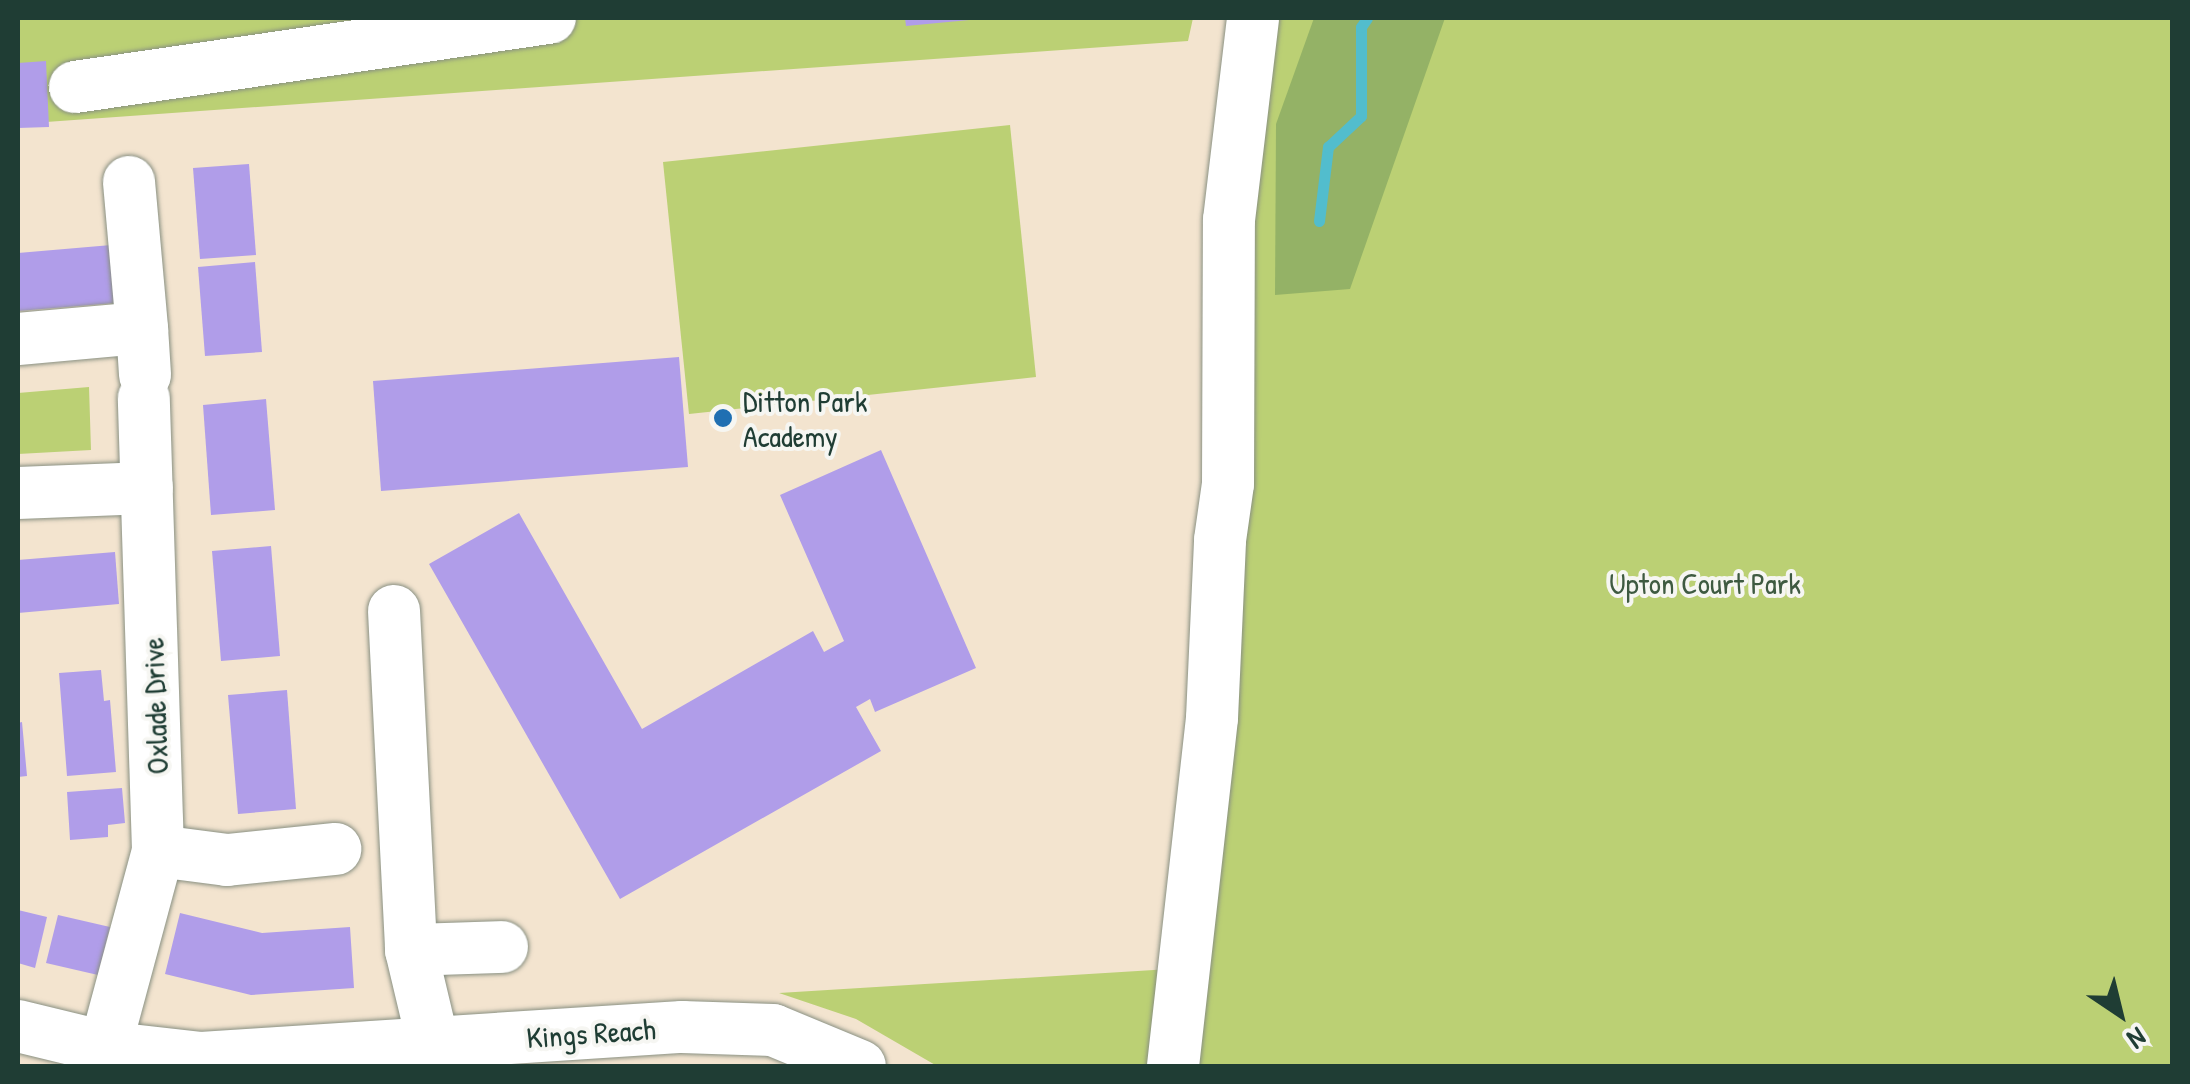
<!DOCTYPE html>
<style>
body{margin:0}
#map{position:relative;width:2190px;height:1084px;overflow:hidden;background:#f3e4cf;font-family:"Patrick Hand",sans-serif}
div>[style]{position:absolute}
.green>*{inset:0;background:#bbd074}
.forest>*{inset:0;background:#94b266}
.stream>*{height:11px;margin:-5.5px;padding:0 5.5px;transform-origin:5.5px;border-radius:5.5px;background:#52bdcd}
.building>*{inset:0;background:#b09de9}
.roads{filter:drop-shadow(0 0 2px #899082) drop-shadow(0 0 2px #899082)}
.minor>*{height:52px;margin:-26px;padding:0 26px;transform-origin:26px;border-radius:26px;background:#fff}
.dots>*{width:28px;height:28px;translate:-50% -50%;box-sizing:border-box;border:5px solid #f6f6f2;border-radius:50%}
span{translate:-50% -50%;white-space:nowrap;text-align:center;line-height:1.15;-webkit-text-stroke:8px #f6f6f2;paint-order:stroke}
.poi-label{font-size:30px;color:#1f3d34}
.left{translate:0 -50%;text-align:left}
.park-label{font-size:30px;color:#3e5a41}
.street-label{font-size:30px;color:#1f3d34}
.frame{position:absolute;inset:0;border:20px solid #1f3d34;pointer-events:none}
.north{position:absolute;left:2070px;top:964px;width:100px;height:100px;-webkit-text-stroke:8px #f6f6f2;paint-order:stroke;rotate:145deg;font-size:28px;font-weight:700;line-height:40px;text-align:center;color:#1f3d34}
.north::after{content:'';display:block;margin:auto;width:35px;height:45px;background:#1f3d34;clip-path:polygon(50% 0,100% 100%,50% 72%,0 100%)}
</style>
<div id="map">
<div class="green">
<i style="clip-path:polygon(18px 18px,1193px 18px,1188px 41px,18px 124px)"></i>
<i style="clip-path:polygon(1278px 18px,2172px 18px,2172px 1066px,1189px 1066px,1253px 212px)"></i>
<i style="clip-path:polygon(1010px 125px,1036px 377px,689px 414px,663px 162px)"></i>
<i style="clip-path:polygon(89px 387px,91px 450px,18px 454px,18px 393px)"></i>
<i style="clip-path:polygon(1170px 969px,1155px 1066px,937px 1066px,856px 1019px,779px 993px)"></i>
</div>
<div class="forest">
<i style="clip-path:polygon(1314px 18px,1445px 18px,1350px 289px,1275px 295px,1276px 124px)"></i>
</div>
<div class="stream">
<i style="left:1319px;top:221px;width:75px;rotate:-83.1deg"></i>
<i style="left:1328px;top:147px;width:45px;rotate:-43.2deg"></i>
<i style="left:1361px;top:116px;width:89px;rotate:-90deg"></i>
<i style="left:1361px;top:27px;width:11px;rotate:-56deg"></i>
</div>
<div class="building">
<i style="clip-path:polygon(905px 18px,969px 18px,969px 20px,906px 26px)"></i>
<i style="clip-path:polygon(46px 61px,49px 127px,18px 128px,18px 63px)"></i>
<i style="clip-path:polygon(249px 164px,256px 255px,200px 259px,193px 168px)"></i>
<i style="clip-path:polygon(123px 244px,127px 302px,18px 311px,18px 253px)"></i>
<i style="clip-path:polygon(255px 262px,262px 352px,205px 356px,198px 267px)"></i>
<i style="clip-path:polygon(679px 357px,688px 467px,381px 491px,373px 381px)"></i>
<i style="clip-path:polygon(266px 399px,275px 510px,211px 515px,203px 405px)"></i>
<i style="clip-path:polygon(881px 450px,976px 668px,875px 712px,870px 699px,856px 707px,881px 751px,620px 899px,429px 564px,519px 513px,642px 729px,813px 631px,824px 652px,844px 641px,780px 495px)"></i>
<i style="clip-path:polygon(271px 546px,280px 656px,221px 661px,212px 551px)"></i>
<i style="clip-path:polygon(115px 552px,119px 604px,18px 613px,18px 560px)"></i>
<i style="clip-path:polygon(101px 670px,104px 701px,110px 700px,116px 772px,67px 776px,59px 673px)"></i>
<i style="clip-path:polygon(287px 690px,296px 809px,238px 814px,228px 695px)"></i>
<i style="clip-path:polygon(22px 722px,27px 776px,18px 777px,18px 723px)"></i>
<i style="clip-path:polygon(122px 788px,125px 823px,108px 825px,108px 837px,70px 840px,67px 792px)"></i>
<i style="clip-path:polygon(18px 910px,47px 917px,35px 968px,18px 963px)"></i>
<i style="clip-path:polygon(180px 913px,262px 933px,350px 927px,354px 988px,251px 995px,165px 974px)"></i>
<i style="clip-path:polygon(58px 915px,110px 927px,98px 975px,46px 963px)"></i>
</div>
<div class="roads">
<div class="minor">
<i style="left:75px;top:87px;width:480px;rotate:-8.3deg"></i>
<i style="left:129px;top:182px;width:147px;rotate:84.9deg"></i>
<i style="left:18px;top:339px;width:124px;rotate:-5.1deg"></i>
<i style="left:142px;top:328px;width:47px;rotate:86.3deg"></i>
<i style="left:18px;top:493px;width:129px;rotate:-2.2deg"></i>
<i style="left:394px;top:611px;width:339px;rotate:87.1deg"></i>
<i style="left:411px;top:950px;width:95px;rotate:76.6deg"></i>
<i style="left:158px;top:851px;width:70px;rotate:7.4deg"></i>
<i style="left:227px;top:860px;width:109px;rotate:-5.8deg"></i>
<i style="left:411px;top:950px;width:91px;rotate:-1.9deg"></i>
<i style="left:18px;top:1026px;width:89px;rotate:13.7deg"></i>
<i style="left:104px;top:1047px;width:98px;rotate:6.5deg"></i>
<i style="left:201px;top:1058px;width:482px;rotate:-3.7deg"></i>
<i style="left:682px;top:1027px;width:91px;rotate:1.9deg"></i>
<i style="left:773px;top:1030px;width:94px;rotate:22.5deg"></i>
<i style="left:100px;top:1066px;width:223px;rotate:-74.9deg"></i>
<i style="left:158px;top:851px;width:453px;rotate:-91.8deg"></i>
<i style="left:1173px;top:1066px;width:350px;rotate:-83.6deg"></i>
<i style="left:1212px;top:718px;width:178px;rotate:-87.4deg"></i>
<i style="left:1220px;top:540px;width:57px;rotate:-81.9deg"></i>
<i style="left:1228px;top:484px;width:264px;rotate:-89.8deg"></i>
<i style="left:1229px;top:220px;width:203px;rotate:-83.2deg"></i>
</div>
</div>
<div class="dots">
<i style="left:723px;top:418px;background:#1f6fb2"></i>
</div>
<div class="poi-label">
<span class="left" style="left:743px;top:418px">Ditton Park<br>Academy</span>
</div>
<div class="park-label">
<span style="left:1705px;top:583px">Upton Court Park</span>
</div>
<div class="street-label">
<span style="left:155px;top:706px;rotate:-92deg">Oxlade Drive</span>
<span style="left:591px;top:1033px;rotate:-4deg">Kings Reach</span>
</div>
<div class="frame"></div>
<div class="north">N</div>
</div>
